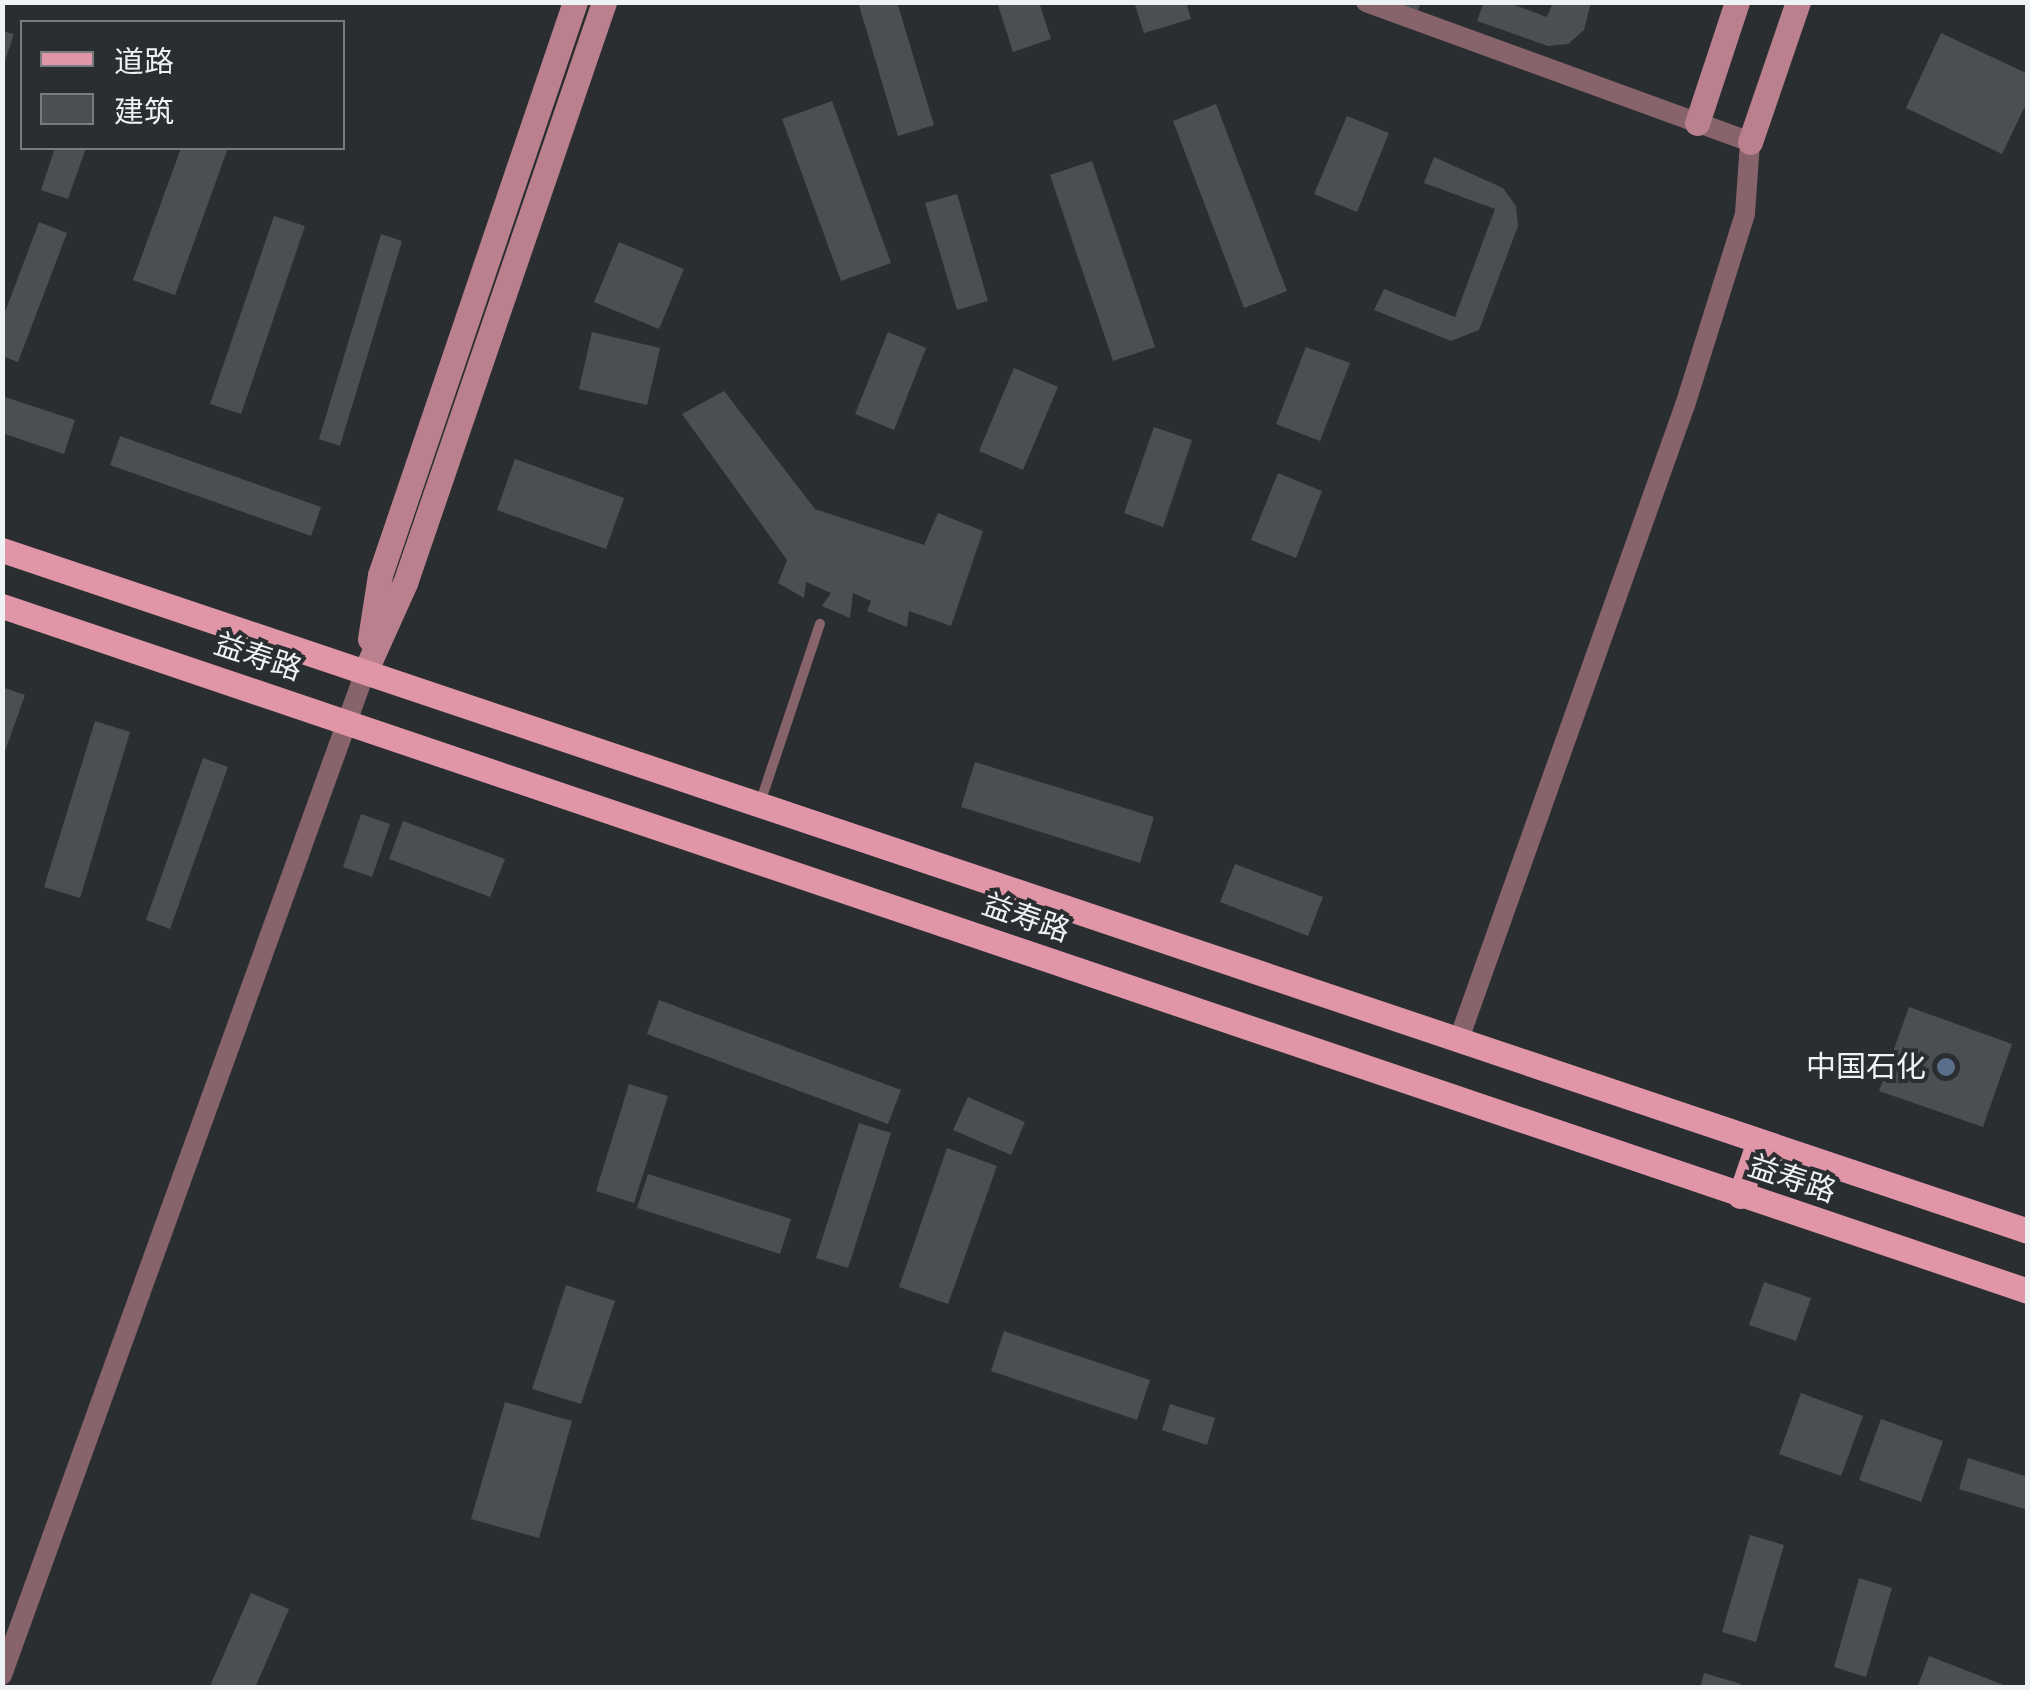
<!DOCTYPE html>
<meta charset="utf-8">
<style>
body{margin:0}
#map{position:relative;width:2030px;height:1690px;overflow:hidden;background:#2a2e31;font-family:"Roboto Condensed","Noto Sans SC",sans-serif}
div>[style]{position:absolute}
.building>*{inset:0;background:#4b4e52}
.lane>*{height:10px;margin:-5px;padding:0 5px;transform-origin:5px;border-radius:5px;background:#87636b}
.street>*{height:20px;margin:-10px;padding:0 10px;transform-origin:10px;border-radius:10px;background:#87636b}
.secondary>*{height:25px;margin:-12.5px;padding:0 12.5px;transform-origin:12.5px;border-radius:12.5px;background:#ba808e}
.primary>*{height:25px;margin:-12.5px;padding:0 12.5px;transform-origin:12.5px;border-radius:12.5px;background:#e196a8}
.dots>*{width:28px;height:28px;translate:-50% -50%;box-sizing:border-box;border:5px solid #2a2e31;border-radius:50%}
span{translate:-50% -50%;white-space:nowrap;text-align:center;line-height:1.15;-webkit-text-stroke:8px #2a2e31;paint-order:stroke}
.street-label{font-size:30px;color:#eff2f4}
.poi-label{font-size:30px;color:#eff2f4}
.right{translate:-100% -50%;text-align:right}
.frame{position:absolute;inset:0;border:5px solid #eff2f4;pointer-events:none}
.legend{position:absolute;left:20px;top:20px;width:325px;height:130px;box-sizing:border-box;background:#2a2e31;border:2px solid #797c7f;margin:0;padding:12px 18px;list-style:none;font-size:30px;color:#eff2f4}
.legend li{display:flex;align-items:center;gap:20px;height:50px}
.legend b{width:50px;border:2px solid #797c7f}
</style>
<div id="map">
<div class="building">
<i style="clip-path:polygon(858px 2px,897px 2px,934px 125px,898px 136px)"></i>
<i style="clip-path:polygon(997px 2px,1039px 2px,1051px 39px,1013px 52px)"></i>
<i style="clip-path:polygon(1134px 2px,1186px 2px,1191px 19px,1144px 33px)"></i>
<i style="clip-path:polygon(1372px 2px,1421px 2px,1415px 19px)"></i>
<i style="clip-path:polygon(1484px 2px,1506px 2px,1547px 17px,1553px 2px,1591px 2px,1584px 30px,1568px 44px,1548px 46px,1477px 21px)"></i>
<i style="clip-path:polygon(2px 31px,14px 34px,3px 67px,2px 66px)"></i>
<i style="clip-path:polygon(1941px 33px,2028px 74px,2028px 100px,2002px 154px,1906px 108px)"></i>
<i style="clip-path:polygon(832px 101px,891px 263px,841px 281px,782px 119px)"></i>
<i style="clip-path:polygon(1216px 104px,1287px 291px,1244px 308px,1173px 121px)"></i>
<i style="clip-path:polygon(1347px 116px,1389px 133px,1357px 212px,1314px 194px)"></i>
<i style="clip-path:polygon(55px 148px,86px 148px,68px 199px,41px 190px)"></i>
<i style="clip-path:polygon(181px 148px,228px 148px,175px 295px,133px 280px)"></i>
<i style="clip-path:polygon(1434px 157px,1503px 188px,1516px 206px,1518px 226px,1479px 330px,1451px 341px,1374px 310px,1384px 289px,1455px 317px,1495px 209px,1424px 183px)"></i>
<i style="clip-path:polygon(1092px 161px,1155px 347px,1113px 361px,1050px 175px)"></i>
<i style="clip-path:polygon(957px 194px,988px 301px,957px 310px,925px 203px)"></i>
<i style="clip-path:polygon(274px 216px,305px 226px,241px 414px,210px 404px)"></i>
<i style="clip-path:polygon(39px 222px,67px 233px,18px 362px,2px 356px,2px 320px)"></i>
<i style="clip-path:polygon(381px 234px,402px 241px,340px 446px,319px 439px)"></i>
<i style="clip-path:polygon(619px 242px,684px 269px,659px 329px,594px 302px)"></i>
<i style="clip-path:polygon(592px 332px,660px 348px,647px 405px,579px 389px)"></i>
<i style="clip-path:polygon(888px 332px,926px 348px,894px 430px,855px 414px)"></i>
<i style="clip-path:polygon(1306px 347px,1350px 363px,1320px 441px,1276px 424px)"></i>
<i style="clip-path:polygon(1014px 368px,1058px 387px,1023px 470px,979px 451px)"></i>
<i style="clip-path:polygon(724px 391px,815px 509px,924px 545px,938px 513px,983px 531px,951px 626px,909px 611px,907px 627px,867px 611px,871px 601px,853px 593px,850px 618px,822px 606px,831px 593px,806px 582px,804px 598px,778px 583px,787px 560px,682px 414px)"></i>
<i style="clip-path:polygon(2px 396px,75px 420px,64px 454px,2px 433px)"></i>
<i style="clip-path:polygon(1154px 427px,1192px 440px,1163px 527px,1124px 513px)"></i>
<i style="clip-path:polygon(120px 436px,321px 507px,311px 536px,110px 465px)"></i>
<i style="clip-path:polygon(515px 459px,624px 498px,606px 549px,497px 510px)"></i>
<i style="clip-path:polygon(1278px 473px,1322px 491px,1296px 558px,1251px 540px)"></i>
<i style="clip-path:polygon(2px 687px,25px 695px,3px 757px,2px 757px)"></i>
<i style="clip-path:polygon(95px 721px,130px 732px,80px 898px,44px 887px)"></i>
<i style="clip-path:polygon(203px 758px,228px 767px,170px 929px,146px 920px)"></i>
<i style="clip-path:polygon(975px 762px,1154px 817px,1140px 863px,961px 807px)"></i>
<i style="clip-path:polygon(361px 814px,390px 824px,372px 877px,343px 867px)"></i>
<i style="clip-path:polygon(403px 821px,505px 859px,490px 897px,389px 859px)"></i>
<i style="clip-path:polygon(1235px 864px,1323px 897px,1308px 936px,1220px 902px)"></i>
<i style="clip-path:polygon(659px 1000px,901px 1090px,888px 1124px,647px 1034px)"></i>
<i style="clip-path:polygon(1909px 1007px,2012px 1044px,1983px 1127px,1879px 1091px)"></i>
<i style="clip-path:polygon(629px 1084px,668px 1096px,634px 1203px,596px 1191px)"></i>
<i style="clip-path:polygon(968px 1097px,1025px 1122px,1011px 1155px,953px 1130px)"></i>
<i style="clip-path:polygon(859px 1123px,891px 1133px,848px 1268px,816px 1258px)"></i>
<i style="clip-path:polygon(947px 1148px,997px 1166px,948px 1304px,899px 1287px)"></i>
<i style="clip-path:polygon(648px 1174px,791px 1219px,780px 1254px,637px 1208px)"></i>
<i style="clip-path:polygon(1764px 1282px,1811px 1298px,1796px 1341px,1749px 1325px)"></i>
<i style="clip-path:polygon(566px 1285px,615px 1301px,581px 1404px,532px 1389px)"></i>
<i style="clip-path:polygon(1004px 1331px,1150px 1380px,1137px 1420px,991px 1371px)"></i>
<i style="clip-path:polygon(1801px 1393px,1863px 1416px,1841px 1476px,1779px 1454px)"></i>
<i style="clip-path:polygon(505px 1402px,572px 1421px,539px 1538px,471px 1519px)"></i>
<i style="clip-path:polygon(1170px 1404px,1215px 1418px,1207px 1445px,1162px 1430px)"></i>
<i style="clip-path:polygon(1881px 1419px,1943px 1441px,1921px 1502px,1859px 1480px)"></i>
<i style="clip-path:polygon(1968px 1458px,2028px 1477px,2028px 1510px,1959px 1489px)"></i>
<i style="clip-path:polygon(1750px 1535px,1784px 1545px,1756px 1642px,1722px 1632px)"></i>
<i style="clip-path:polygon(1859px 1578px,1892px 1588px,1866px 1677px,1834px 1667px)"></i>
<i style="clip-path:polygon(251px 1593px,289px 1609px,255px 1688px,209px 1688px)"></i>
<i style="clip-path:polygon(1929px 1656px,2009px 1687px,2009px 1688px,1917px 1688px)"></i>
<i style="clip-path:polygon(1704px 1673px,1741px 1684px,1739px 1688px,1700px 1688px)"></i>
</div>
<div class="lane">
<i style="left:760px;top:803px;width:189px;rotate:-71.5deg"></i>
</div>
<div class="street">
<i style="left:1366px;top:2px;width:409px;rotate:20deg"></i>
<i style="left:1750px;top:142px;width:72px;rotate:94deg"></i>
<i style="left:1745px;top:214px;width:200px;rotate:107.4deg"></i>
<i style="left:1685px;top:405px;width:673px;rotate:109.62deg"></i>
<i style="left:2px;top:1675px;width:1067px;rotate:-70.1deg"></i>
</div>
<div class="secondary">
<i style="left:1697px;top:123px;width:127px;rotate:-71.7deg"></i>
<i style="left:1750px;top:142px;width:148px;rotate:-71.1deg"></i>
<i style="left:370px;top:639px;width:65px;rotate:-81.1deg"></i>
<i style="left:380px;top:575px;width:605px;rotate:-71.21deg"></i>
<i style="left:365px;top:672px;width:98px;rotate:-65.8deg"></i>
<i style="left:405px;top:583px;width:614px;rotate:-71.09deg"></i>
</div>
<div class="primary">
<i style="left:2px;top:550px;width:2137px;rotate:18.58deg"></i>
<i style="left:2px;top:606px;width:2139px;rotate:18.68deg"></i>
<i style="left:1740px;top:1196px;width:58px;rotate:-70.9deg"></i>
</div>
<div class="dots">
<i style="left:1946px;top:1067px;background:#5c6f8a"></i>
</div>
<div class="street-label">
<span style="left:258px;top:657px;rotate:18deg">益寿路</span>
<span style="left:1026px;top:918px;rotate:19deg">益寿路</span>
<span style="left:1792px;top:1179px;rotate:18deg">益寿路</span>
</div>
<div class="poi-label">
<span class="right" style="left:1926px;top:1067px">中国石化</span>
</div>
<div class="frame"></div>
<ul class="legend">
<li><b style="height:12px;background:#e196a8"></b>道路</li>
<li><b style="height:28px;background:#4b4e52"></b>建筑</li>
</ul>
</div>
